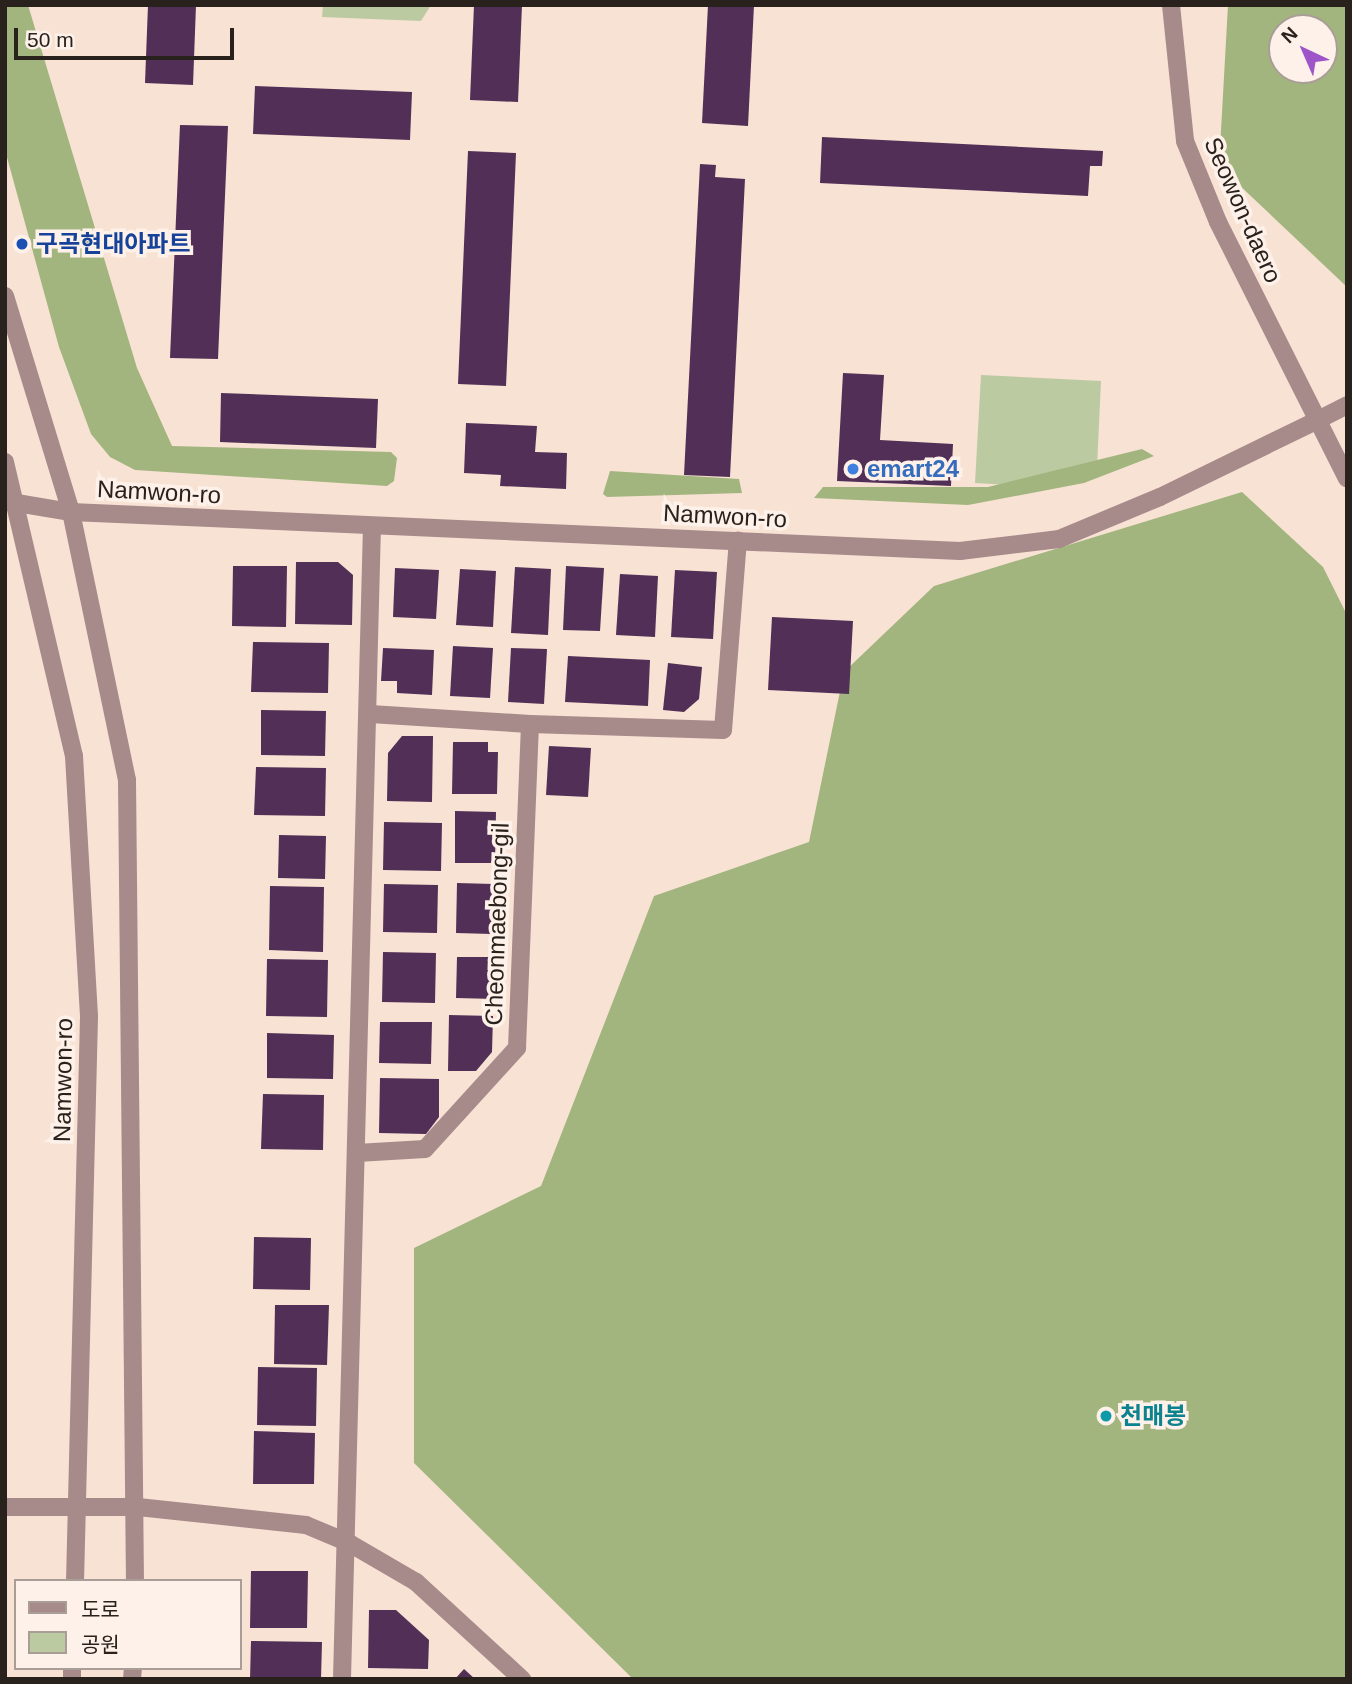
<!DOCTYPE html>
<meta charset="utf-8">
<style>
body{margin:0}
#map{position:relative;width:1352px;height:1684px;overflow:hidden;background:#f8e2d4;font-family:Helvetica,"Noto Sans KR",sans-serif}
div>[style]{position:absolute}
.green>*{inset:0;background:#bccaa2}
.forest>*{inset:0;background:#a3b57e}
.building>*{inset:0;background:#512f56}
.minor>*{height:18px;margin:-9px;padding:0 9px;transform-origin:9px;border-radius:9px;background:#a78a8a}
.tertiary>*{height:18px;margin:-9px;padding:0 9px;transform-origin:9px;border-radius:9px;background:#a78a8a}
.dots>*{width:19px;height:19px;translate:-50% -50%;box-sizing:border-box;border:4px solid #fef1e9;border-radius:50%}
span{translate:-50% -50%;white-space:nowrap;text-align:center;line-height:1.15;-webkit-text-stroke:7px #fef1e9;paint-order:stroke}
.street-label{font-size:24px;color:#29211c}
.transit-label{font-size:24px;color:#164399;font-weight:700}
.left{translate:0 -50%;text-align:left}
.shop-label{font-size:24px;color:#366cbe;font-weight:700}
.culture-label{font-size:24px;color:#0d838f;font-weight:700}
.frame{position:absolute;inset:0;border:7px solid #29211c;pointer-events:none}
.legend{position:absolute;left:14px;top:1579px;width:228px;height:91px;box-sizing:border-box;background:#fef1e9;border:2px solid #a99e97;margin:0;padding:9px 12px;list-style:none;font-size:21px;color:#29211c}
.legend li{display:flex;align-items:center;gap:14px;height:35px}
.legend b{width:35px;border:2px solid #a99e97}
.north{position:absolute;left:1268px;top:14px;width:70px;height:70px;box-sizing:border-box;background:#fef1e9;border:2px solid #a99e97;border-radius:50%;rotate:316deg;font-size:19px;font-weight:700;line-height:28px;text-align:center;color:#29211c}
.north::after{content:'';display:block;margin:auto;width:24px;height:32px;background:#9e55c9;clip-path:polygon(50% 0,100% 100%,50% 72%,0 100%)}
.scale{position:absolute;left:14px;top:28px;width:220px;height:32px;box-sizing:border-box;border:4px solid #29211c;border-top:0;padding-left:9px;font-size:21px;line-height:24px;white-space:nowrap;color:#29211c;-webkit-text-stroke:5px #fef1e9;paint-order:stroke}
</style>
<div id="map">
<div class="green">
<i style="clip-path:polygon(323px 5px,431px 5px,421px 21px,322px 17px)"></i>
<i style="clip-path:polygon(981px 375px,1101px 381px,1097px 467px,1027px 486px,975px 483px)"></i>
</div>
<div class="forest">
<i style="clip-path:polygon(5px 5px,28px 5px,137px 368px,172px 446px,391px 452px,397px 458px,394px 481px,387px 486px,135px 470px,110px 457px,91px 434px,59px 347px,5px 150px)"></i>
<i style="clip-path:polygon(evenodd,1228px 5px,1347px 5px,1347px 287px,1219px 166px,1228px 5px,1282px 28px,1324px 28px,1324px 70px,1282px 70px,1282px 28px)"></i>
<i style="clip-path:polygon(1142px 449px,1154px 456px,1084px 483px,968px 505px,814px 498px,823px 487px,988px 487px)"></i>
<i style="clip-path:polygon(610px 471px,739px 479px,742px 493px,607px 497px,603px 494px)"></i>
<i style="clip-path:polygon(1242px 492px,1323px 567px,1347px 615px,1347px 1679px,633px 1679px,414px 1463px,414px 1248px,541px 1186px,654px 896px,809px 842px,844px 672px,934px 586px)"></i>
</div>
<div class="building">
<i style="clip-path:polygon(148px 5px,196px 5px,193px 85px,145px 83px)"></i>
<i style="clip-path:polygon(474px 5px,522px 5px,518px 102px,470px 100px)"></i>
<i style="clip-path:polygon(708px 5px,754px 5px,748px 126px,702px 123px)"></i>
<i style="clip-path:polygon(255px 86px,412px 92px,410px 140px,253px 134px)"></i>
<i style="clip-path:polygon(180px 125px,228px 126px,218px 359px,170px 358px)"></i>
<i style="clip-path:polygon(822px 137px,1103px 151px,1102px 166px,1090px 166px,1088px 196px,820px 183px)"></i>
<i style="clip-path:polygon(468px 151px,516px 153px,506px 386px,458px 384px)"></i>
<i style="clip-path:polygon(700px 164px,716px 165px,715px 177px,745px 179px,730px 477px,684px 475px)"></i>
<i style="clip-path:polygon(843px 373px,884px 375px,880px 440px,953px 444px,951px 486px,837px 481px)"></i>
<i style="clip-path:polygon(221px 393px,378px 399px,376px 448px,220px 442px)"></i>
<i style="clip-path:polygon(466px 423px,537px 426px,535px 452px,567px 453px,566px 489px,500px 486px,501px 475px,464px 473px)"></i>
<i style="clip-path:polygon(296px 562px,338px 562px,353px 575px,352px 625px,295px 624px)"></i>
<i style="clip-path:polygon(233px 566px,287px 566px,286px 627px,232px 626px)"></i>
<i style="clip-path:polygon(566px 566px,604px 568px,600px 631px,563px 630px)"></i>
<i style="clip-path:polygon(515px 567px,551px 569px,548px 635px,511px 633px)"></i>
<i style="clip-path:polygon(395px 568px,439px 570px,436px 619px,393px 617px)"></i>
<i style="clip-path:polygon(460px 569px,496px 571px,493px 627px,456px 625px)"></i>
<i style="clip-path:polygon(675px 570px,717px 572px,713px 639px,671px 637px)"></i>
<i style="clip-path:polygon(620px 574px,658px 576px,655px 637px,616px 635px)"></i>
<i style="clip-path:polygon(772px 617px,853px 621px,849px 694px,768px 690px)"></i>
<i style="clip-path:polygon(253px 642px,329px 643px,328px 693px,251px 692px)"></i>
<i style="clip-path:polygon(453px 646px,493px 648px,490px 698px,450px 696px)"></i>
<i style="clip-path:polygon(383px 648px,434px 650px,432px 695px,397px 693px,397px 681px,381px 681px)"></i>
<i style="clip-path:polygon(511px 648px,547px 649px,544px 704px,508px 702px)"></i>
<i style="clip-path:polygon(568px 656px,650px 660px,648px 706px,565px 702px)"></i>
<i style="clip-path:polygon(668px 663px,702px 667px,699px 699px,684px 712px,663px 710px)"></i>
<i style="clip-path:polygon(261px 710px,326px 711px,325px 756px,261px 755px)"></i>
<i style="clip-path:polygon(402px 736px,433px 736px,432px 802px,387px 801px,388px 753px)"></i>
<i style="clip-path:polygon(453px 742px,488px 742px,488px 752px,498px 752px,497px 794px,452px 794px)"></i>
<i style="clip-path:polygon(549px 746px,591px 748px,588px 797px,546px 795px)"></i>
<i style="clip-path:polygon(256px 767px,326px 768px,325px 816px,254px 815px)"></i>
<i style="clip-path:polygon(455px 811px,496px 812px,495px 863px,455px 863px)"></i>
<i style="clip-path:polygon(384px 822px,442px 823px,441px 871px,383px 870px)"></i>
<i style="clip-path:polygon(279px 835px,326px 836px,325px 879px,278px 878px)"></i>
<i style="clip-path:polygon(457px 883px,493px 884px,492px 934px,456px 933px)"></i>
<i style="clip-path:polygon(384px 884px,438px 885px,437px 933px,383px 932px)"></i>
<i style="clip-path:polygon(270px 886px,324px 887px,323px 952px,269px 950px)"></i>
<i style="clip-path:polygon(383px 952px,436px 953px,435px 1003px,382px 1002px)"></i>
<i style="clip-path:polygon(457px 957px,497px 957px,496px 999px,456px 998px)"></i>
<i style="clip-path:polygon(267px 959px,328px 960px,327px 1017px,266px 1016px)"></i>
<i style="clip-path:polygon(449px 1015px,493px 1016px,492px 1052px,476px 1071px,448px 1071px)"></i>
<i style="clip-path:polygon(380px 1022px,432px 1022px,431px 1064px,379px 1063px)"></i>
<i style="clip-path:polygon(267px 1033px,334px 1035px,333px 1079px,267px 1078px)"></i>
<i style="clip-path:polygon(380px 1078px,439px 1079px,439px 1117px,426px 1134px,379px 1133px)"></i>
<i style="clip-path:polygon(263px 1094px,324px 1095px,323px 1150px,261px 1149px)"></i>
<i style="clip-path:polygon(254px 1237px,311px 1238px,310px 1290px,253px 1289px)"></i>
<i style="clip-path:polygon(275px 1305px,329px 1305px,327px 1365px,274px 1364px)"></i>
<i style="clip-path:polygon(258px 1367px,317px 1368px,316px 1426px,257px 1425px)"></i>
<i style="clip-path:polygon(254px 1431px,315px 1433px,314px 1484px,253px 1484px)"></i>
<i style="clip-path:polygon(251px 1571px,308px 1571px,307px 1628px,250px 1628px)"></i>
<i style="clip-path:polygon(369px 1610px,396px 1610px,429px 1640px,428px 1669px,368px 1668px)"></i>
<i style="clip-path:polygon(251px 1641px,322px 1642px,321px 1679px,250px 1679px)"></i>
<i style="clip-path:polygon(464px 1669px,475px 1679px,455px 1679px)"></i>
</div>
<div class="minor">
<i style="left:1318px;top:420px;width:33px;rotate:-27deg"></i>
<i style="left:530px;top:724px;width:193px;rotate:1.8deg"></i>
<i style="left:723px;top:730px;width:190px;rotate:-85.5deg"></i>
<i style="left:357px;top:1153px;width:68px;rotate:-3.4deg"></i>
<i style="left:425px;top:1149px;width:137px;rotate:-47.7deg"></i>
<i style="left:517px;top:1048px;width:324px;rotate:-87.7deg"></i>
<i style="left:530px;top:724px;width:160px;rotate:-176.4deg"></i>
<i style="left:5px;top:1507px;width:73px"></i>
<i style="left:138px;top:1507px;width:169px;rotate:6.1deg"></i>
<i style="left:306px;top:1525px;width:47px;rotate:22.7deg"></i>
<i style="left:349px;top:1543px;width:78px;rotate:30.2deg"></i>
<i style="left:416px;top:1582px;width:144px;rotate:42.5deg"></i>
<i style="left:342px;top:1679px;width:1153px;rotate:-88.51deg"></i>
</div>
<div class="tertiary">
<i style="left:1171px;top:5px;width:137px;rotate:84.1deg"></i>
<i style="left:1185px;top:141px;width:87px;rotate:67.8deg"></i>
<i style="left:1218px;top:222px;width:287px;rotate:63.3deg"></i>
<i style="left:5px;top:296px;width:226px;rotate:73deg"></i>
<i style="left:71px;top:512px;width:274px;rotate:78.2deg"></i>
<i style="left:127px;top:780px;width:801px;rotate:89.43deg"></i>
<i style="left:5px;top:462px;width:302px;rotate:76.8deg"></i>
<i style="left:74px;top:756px;width:261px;rotate:86.7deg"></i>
<i style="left:89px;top:1017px;width:564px;rotate:91.42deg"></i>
<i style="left:5px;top:501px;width:67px;rotate:9.5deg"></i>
<i style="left:71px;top:512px;width:890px;rotate:2.51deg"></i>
<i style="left:960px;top:551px;width:100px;rotate:-6.9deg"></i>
<i style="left:1059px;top:539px;width:109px;rotate:-22.6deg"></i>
<i style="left:1160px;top:497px;width:176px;rotate:-26deg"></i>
<i style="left:78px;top:1507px;width:60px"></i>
<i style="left:72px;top:1679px;width:11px;rotate:-90deg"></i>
<i style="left:132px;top:1679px;width:11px;rotate:-85deg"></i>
</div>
<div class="dots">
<i style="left:22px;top:244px;background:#1a4fb4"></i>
<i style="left:853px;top:469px;background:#3f7fe0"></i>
<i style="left:1106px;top:1416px;background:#0f9aa8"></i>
</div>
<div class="street-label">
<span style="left:1243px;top:210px;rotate:66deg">Seowon-daero</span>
<span style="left:159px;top:492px;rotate:3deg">Namwon-ro</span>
<span style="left:725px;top:516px;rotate:3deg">Namwon-ro</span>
<span style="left:497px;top:924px;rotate:-88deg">Cheonmaebong-gil</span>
<span style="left:63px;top:1080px;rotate:-89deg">Namwon-ro</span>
</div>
<div class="transit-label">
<span class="left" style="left:36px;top:244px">구곡현대아파트</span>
</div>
<div class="shop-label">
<span class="left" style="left:867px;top:469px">emart24</span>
</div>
<div class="culture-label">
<span class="left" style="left:1120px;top:1416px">천매봉</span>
</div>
<div class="frame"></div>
<ul class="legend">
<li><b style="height:9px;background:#a78a8a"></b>도로</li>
<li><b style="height:19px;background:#bccaa2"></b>공원</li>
</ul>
<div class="north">N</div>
<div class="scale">50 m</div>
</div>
